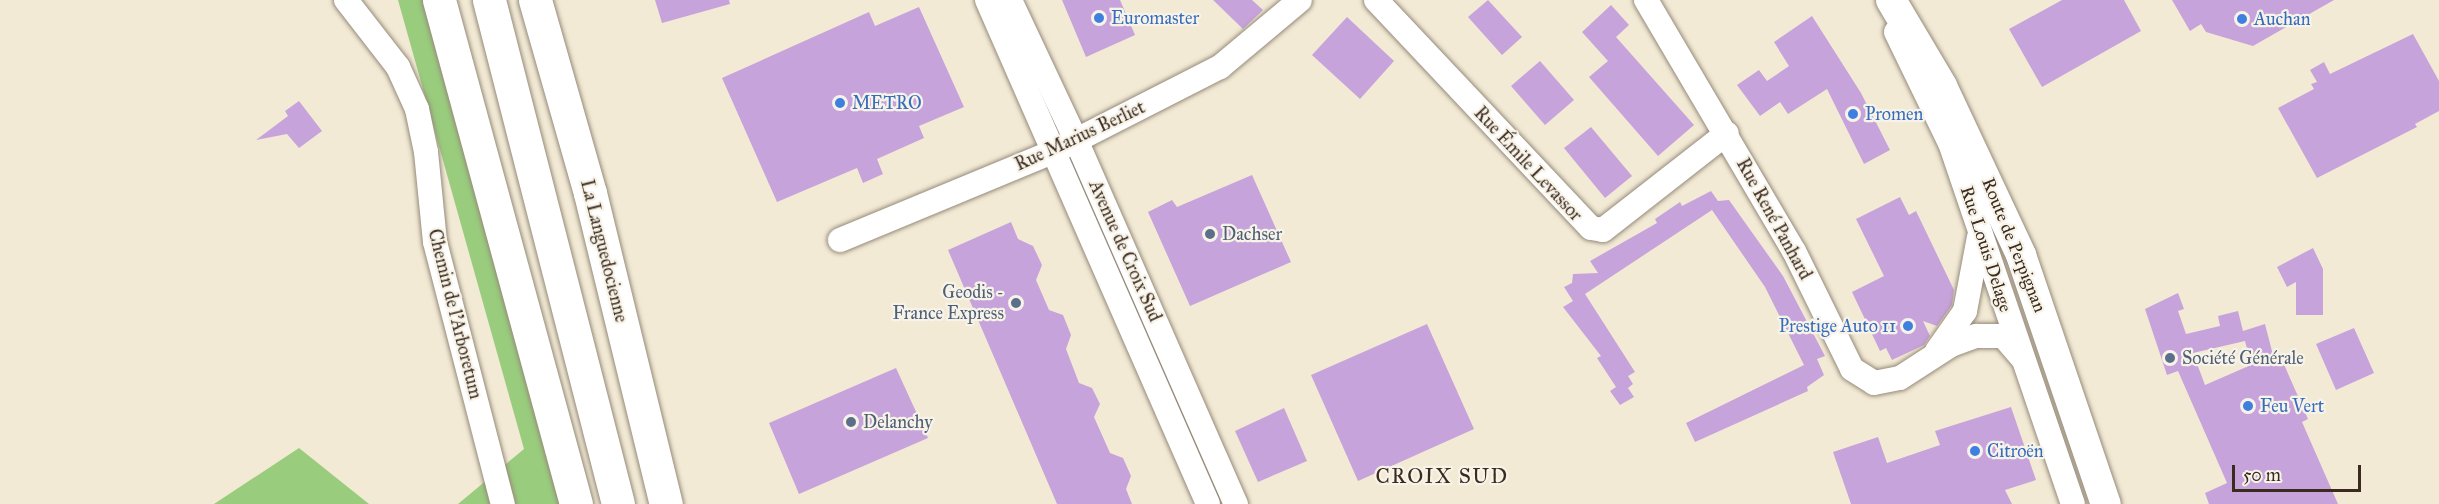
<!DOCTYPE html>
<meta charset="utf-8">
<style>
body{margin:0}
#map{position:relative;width:2439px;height:504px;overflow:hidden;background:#f2ead5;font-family:"IM FELL Great Primer",serif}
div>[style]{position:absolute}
.green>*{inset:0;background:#99cc7d}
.building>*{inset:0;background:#c7a3db}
.roads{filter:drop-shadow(0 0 2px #968a7a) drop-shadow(0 0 2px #968a7a)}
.minor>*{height:24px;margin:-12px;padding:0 12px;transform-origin:12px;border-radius:12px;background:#fff}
.major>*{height:30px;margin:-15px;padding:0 15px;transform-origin:15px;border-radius:15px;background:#fff}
.highway>*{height:33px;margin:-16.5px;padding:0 16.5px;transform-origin:16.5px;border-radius:16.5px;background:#fff}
.dots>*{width:16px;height:16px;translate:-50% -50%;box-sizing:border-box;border:3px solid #f7f3e8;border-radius:50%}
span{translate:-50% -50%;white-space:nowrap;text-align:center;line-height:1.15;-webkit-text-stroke:4.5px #f7f3e8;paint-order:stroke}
.shop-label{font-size:18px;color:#366cbe}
.left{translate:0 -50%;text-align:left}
.right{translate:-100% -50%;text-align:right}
.street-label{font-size:18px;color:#3b2a1e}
.service-label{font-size:18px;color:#4e5e75}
.quarter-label{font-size:21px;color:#3b2a1e;letter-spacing:1.5px}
.scale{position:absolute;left:2232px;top:465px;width:129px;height:27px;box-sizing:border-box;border:3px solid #3b2a1e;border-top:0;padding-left:8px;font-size:18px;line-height:21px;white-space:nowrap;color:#3b2a1e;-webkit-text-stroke:4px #f7f3e8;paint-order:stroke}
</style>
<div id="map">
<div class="green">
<i style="clip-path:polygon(398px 0,448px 0,588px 504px,458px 504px,524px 449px)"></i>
<i style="clip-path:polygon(299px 448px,369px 504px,214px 504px)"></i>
</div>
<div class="building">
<i style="clip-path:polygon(655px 0,729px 0,730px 4px,662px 23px)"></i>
<i style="clip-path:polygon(1062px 0,1120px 0,1135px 35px,1086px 57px)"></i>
<i style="clip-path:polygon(1213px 0,1252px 0,1263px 10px,1243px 29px)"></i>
<i style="clip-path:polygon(1488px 0,1522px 37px,1502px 55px,1468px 17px)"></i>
<i style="clip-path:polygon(2062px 0,2124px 0,2141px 31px,2042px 87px,2009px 29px)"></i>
<i style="clip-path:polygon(2172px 0,2334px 0,2253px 46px,2206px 32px,2201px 24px,2190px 31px)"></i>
<i style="clip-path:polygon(1611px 5px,1629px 25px,1616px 37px,1694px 125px,1658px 156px,1589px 77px,1608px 61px,1582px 32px)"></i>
<i style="clip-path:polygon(919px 7px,964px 107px,919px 126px,924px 138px,877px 159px,883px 174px,863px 183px,857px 168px,777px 202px,722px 78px,869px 12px,875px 26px)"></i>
<i style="clip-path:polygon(1812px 16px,1861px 93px,1890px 150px,1864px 164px,1827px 89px,1788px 114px,1780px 102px,1760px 116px,1737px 85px,1759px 70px,1767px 81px,1789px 66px,1774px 42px)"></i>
<i style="clip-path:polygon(1347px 17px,1394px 61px,1360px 99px,1312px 55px)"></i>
<i style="clip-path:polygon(2413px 34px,2439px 81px,2439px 111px,2415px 124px,2417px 127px,2317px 178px,2278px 108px,2314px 89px,2311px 84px,2317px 82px,2310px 70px,2324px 62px,2330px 74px)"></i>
<i style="clip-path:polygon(1540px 61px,1574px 100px,1545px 125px,1511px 86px)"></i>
<i style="clip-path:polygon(299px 101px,322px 131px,299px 148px,287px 134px,256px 140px,288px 116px,285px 111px)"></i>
<i style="clip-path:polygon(1591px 127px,1632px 176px,1605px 198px,1564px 148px)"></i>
<i style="clip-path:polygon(1252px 175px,1291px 262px,1190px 306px,1148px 212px,1172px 200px,1177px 207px)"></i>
<i style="clip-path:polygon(1711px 191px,1718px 201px,1729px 200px,1783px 276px,1825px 356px,1817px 359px,1824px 375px,1807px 387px,1808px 391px,1695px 442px,1686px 423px,1804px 365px,1765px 287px,1712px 210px,1585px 294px,1635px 372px,1628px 376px,1633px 384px,1628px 388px,1634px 397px,1620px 405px,1610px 391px,1616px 387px,1597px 358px,1601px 356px,1563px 307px,1573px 301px,1564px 287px,1572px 283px,1573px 274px,1598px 273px,1590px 261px,1657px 223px,1655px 219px,1680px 202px,1682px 206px)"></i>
<i style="clip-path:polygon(1900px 197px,1909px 215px,1916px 211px,1954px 290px,1952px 305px,1937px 326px,1923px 321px,1930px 336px,1924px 345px,1892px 360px,1886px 348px,1880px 351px,1852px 292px,1884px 276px,1856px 219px)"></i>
<i style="clip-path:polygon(1011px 222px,1018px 239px,1033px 246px,1042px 265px,1036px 280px,1049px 310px,1063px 315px,1071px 335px,1066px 349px,1079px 383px,1092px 388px,1100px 404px,1094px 417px,1110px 453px,1123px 458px,1131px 476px,1126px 489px,1132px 504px,1057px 504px,1009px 392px,948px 250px)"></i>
<i style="clip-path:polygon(2313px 248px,2323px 269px,2323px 315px,2296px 315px,2296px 282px,2287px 287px,2277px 267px)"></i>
<i style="clip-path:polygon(evenodd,2178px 293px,2184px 309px,2178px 311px,2186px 334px,2220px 326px,2218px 316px,2238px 311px,2243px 331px,2265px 324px,2273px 355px,2279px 353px,2308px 419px,2302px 422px,2338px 504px,2209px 504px,2205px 493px,2227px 483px,2178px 371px,2167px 375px,2145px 309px,2178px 293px,2245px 341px,2251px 365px,2205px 385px,2193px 353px,2245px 341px)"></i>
<i style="clip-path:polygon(1427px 324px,1474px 429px,1358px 481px,1311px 375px)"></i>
<i style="clip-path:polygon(2354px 328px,2374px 373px,2336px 390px,2316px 344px)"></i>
<i style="clip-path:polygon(896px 368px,928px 438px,799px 494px,769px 423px)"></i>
<i style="clip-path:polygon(2011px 407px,2036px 480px,2005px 490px,2012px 504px,1851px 504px,1833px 452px,1878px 437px,1887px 463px,1940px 445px,1935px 431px)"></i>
<i style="clip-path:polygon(1284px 408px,1307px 461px,1258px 482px,1235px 431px)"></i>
</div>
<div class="roads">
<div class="minor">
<i style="left:346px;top:0;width:85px;rotate:52.2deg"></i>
<i style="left:398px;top:67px;width:46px;rotate:65.7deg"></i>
<i style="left:417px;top:109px;width:44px;rotate:78.2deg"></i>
<i style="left:426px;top:152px;width:90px;rotate:84.3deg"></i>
<i style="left:435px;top:242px;width:271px;rotate:75.5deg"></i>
<i style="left:987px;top:0;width:550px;rotate:66.32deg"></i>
<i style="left:1010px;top:0;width:155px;rotate:64.8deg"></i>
<i style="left:1076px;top:140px;width:398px;rotate:66.3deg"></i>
<i style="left:1376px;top:0;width:313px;rotate:46.7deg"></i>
<i style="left:1591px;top:228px;width:12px;rotate:9deg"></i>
<i style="left:1603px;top:230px;width:157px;rotate:-38deg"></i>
<i style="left:1646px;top:0;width:291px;rotate:59.5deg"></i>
<i style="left:1794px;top:251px;width:131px;rotate:63.8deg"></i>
<i style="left:1852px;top:369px;width:26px;rotate:32deg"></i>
<i style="left:1874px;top:383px;width:26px;rotate:-11deg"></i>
<i style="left:1900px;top:378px;width:61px;rotate:-32.9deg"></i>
<i style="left:1951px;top:345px;width:27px;rotate:-20deg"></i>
<i style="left:1976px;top:336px;width:27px"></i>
<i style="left:2003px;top:336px;width:29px;rotate:49deg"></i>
<i style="left:1896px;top:32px;width:123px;rotate:64.1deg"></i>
<i style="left:1950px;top:143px;width:381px;rotate:71.2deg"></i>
<i style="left:840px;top:240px;width:233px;rotate:-22.5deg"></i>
<i style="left:1055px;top:151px;width:185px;rotate:-27deg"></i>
<i style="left:1220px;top:67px;width:104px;rotate:-39.9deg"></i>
<i style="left:1937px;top:351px;width:49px;rotate:-55deg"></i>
<i style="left:1965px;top:311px;width:75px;rotate:-79.3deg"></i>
</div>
<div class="major">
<i style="left:1891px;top:0;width:100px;rotate:59.3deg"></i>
<i style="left:1942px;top:86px;width:187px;rotate:64.9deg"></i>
<i style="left:2021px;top:255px;width:263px;rotate:71.2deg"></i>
</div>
<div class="highway">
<i style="left:439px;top:0;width:522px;rotate:74.79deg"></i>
<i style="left:489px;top:0;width:520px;rotate:75.64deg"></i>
<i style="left:535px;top:0;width:201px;rotate:74.1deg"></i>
<i style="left:590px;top:193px;width:320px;rotate:76.3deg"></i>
</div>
</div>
<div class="dots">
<i style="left:1099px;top:18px;background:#3f7fe0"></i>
<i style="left:2242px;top:19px;background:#3f7fe0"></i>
<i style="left:840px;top:103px;background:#3f7fe0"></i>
<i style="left:1853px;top:114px;background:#3f7fe0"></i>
<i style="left:1210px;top:234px;background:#5c6f8a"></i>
<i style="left:1016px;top:303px;background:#5c6f8a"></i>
<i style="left:1908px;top:326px;background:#3f7fe0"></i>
<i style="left:2170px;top:358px;background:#5c6f8a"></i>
<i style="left:2248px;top:406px;background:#3f7fe0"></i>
<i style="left:851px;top:422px;background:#5c6f8a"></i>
<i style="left:1975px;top:451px;background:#3f7fe0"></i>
</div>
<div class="shop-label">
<span class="left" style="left:1111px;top:18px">Euromaster</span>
<span class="left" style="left:2254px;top:19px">Auchan</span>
<span class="left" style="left:852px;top:103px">METRO</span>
<span class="left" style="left:1865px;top:114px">Promen</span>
<span class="right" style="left:1896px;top:326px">Prestige Auto 11</span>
<span class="left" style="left:2260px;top:406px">Feu Vert</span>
<span class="left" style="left:1987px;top:451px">Citroën</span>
</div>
<div class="street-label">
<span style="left:1080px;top:136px;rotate:-25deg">Rue Marius Berliet</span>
<span style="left:1528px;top:164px;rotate:47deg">Rue Émile Levassor</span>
<span style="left:1774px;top:219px;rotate:61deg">Rue René Panhard</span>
<span style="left:2014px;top:245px;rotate:68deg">Route de Perpignan</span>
<span style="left:1986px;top:249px;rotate:72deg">Rue Louis Delage</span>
<span style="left:604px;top:251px;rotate:76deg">La Languedocienne</span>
<span style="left:1125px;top:251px;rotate:66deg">Avenue de Croix Sud</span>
<span style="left:455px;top:314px;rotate:76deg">Chemin de l'Arboretum</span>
</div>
<div class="service-label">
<span class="left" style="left:1222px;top:234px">Dachser</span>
<span class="right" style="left:1004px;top:303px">Geodis -<br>France Express</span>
<span class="left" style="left:2182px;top:358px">Société Générale</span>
<span class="left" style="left:863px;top:422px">Delanchy</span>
</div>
<div class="quarter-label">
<span style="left:1442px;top:476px">CROIX SUD</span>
</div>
<div class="scale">50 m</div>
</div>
